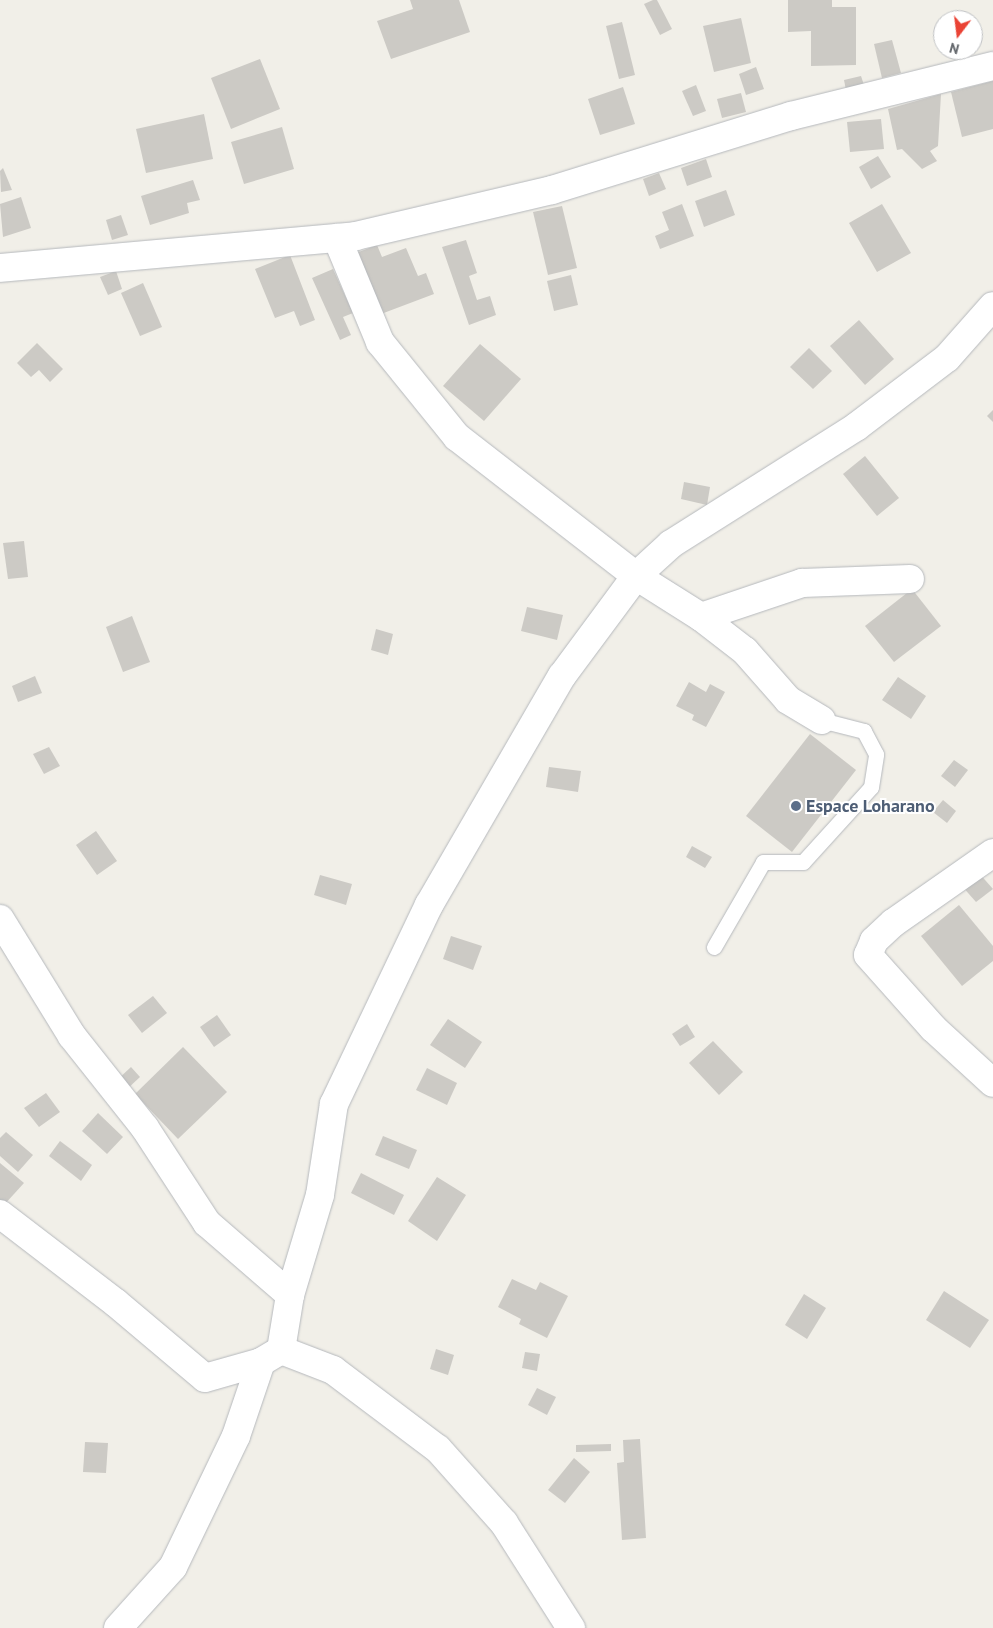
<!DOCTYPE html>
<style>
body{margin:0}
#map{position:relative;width:993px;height:1628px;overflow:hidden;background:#f1efe8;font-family:"PT Sans",sans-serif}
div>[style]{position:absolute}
.building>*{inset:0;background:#cccac5}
.roads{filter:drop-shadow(0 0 1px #b5b8bc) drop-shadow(0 0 1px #b5b8bc)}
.service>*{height:15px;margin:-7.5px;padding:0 7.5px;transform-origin:7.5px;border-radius:7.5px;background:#fff}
.minor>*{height:28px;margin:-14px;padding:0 14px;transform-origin:14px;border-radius:14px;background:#fff}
.dots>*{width:14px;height:14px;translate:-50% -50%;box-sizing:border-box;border:2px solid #fff;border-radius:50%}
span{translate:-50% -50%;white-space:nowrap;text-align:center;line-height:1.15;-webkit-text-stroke:4px #fff;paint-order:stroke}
.service-label{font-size:18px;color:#4e5e75;font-weight:700}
.left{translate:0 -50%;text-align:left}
.north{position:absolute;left:933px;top:10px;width:50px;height:50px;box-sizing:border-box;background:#fff;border:1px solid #bfc1c3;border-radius:50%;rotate:195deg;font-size:14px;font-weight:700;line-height:20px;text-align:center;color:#5f6368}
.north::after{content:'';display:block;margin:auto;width:18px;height:22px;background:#ea4335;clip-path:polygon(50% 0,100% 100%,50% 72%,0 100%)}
</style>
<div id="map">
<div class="building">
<i style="clip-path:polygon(410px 0,459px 0,470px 32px,391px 59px,377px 21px,413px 9px)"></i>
<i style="clip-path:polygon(653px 0,657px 0,672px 29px,660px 35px,644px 4px)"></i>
<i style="clip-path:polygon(788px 0,832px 0,832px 7px,856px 7px,856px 65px,811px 66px,811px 31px,788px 32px)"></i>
<i style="clip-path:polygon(741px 18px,751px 63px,714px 72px,703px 26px)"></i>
<i style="clip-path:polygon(622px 22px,635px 75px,619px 79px,606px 26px)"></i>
<i style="clip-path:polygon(892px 40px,901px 73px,882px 78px,874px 44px)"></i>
<i style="clip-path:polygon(260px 59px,280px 109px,231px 129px,211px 78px)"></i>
<i style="clip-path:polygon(756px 67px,764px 89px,746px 95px,739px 74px)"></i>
<i style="clip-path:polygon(861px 76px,864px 85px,846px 90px,844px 80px)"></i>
<i style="clip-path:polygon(993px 81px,993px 129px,962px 137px,951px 92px)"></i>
<i style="clip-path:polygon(696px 85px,706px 111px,693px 116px,682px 91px)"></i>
<i style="clip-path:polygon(623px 87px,635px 124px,600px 135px,588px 99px)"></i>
<i style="clip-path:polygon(741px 93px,746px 112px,722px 118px,717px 99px)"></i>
<i style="clip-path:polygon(941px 94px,938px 146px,930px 151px,937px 161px,922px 169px,902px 149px,897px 150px,888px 109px)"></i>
<i style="clip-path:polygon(204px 114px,213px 159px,146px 173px,136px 129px)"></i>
<i style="clip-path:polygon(881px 119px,884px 149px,850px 152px,847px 122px)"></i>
<i style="clip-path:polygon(282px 127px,294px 169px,244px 184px,231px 142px)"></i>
<i style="clip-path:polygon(878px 156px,891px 177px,871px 189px,859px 167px)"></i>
<i style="clip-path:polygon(706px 159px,712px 177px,687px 186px,681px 168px)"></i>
<i style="clip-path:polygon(3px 168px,12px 190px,1px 192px,0 171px)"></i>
<i style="clip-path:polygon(659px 173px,666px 189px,649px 196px,643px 179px)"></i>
<i style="clip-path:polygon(193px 180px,200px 200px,187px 203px,189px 213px,150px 225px,141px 196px)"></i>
<i style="clip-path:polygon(726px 190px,735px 215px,704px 227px,695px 201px)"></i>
<i style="clip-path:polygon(21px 197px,31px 228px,3px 237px,0 204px)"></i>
<i style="clip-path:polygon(682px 204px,694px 236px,660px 249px,655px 236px,669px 230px,662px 212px)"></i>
<i style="clip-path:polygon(882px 204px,911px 253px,877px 272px,849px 223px)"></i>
<i style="clip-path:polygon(562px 206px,577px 268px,548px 275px,533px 212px)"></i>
<i style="clip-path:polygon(121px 215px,128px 235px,112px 240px,106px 220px)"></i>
<i style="clip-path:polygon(466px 240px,477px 273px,469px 276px,477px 300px,490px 296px,496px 315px,469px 325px,442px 247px)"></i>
<i style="clip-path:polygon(377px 245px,382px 257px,406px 248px,418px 276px,426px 273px,434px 294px,381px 314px,356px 253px)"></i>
<i style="clip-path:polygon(290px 255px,315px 320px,300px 326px,294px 311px,275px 318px,255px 269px)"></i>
<i style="clip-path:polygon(333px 269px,353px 313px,343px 317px,351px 335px,340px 340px,312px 278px)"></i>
<i style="clip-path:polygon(116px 271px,122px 289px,108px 295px,100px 277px)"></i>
<i style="clip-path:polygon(571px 275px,578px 305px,554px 311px,547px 281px)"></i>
<i style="clip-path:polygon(143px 283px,162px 327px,140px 336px,121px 293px)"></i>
<i style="clip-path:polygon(859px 320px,894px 359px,865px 385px,830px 346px)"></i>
<i style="clip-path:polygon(37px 343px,63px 369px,50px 382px,39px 370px,31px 377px,17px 363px)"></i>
<i style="clip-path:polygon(480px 344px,521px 379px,484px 421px,443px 386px)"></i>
<i style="clip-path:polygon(809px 348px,832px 371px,813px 389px,790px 367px)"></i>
<i style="clip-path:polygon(993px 410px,993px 422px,987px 416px)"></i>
<i style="clip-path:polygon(865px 456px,899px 498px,877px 516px,843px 474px)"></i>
<i style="clip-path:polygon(684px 482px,710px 487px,707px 505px,681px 499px)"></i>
<i style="clip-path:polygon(24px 541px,28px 577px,8px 579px,3px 543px)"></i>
<i style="clip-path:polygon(912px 589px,941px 626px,894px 662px,865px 626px)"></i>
<i style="clip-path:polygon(527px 607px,563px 615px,557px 640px,521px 631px)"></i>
<i style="clip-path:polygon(132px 616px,150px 662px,123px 672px,106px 627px)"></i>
<i style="clip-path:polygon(376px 629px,393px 634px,388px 655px,371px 650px)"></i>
<i style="clip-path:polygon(35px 676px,42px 693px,18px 702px,12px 686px)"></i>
<i style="clip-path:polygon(898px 677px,926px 696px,911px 719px,882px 700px)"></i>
<i style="clip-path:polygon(689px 682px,706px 692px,710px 684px,725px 692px,706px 727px,692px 720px,694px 715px,676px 706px)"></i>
<i style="clip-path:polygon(810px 734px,856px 770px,792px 852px,746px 816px)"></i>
<i style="clip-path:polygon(49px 747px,60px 766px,44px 774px,33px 754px)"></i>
<i style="clip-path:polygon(954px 760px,968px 770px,955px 787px,941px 776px)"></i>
<i style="clip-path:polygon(549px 767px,581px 771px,578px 792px,546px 787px)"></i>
<i style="clip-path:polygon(943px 800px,956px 811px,947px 823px,933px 812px)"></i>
<i style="clip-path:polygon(96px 831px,117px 861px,97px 875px,76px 845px)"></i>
<i style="clip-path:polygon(692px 846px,712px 857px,705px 868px,686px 857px)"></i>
<i style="clip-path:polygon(978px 872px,993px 889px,976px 902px,961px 885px)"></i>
<i style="clip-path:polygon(320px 875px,352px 884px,346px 905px,314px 895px)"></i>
<i style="clip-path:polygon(959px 905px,993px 946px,993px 961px,962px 986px,921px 936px)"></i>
<i style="clip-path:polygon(451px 936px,482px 946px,473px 970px,443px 959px)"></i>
<i style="clip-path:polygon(153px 996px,167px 1013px,142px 1033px,128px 1015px)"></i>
<i style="clip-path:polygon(217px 1015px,231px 1035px,214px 1047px,200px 1027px)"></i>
<i style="clip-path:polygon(448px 1019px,482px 1042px,465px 1068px,430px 1045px)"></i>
<i style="clip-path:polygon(687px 1024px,695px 1037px,680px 1046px,672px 1034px)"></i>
<i style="clip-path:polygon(713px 1041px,743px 1072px,719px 1095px,689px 1063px)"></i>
<i style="clip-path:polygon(183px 1047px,227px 1092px,178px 1139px,135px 1094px)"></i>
<i style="clip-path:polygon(131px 1067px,140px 1077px,125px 1091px,116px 1081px)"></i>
<i style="clip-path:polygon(427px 1068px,457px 1083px,447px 1105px,416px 1090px)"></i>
<i style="clip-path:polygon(46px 1093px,60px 1112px,39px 1127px,24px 1108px)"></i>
<i style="clip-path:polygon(98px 1113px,123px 1137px,107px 1154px,82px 1131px)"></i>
<i style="clip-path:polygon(6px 1132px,33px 1155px,18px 1172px,0 1156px,0 1138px)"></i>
<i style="clip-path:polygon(383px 1136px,417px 1150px,409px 1169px,375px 1155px)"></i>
<i style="clip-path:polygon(60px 1141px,92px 1165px,81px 1181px,49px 1156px)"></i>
<i style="clip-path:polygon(0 1163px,24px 1183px,4px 1205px,0 1202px)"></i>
<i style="clip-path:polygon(361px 1173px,404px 1195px,394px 1215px,351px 1193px)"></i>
<i style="clip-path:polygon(437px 1177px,466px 1195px,437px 1241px,408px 1221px)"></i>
<i style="clip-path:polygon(512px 1279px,536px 1290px,540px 1282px,568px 1296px,547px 1338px,519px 1324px,521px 1319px,498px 1307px)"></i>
<i style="clip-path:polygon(944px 1291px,989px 1320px,970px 1348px,926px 1320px)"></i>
<i style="clip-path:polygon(804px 1294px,826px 1308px,807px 1339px,785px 1325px)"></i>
<i style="clip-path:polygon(436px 1349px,454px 1355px,448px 1375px,430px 1369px)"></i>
<i style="clip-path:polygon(525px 1352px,540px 1354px,537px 1371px,522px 1368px)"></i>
<i style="clip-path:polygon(537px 1388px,556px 1397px,547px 1415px,528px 1405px)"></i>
<i style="clip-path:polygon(640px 1439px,646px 1538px,622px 1540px,617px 1463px,624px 1462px,623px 1440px)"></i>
<i style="clip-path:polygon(85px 1442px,108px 1443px,106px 1473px,83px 1472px)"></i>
<i style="clip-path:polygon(611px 1444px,611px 1451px,576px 1452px,576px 1445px)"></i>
<i style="clip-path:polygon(574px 1458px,590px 1472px,565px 1503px,548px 1490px)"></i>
</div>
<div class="roads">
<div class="service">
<i style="left:714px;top:947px;width:98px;rotate:-60deg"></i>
<i style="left:763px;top:862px;width:40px"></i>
<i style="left:803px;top:862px;width:101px;rotate:-47.8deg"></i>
<i style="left:871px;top:787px;width:33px;rotate:-81deg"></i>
<i style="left:876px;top:754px;width:26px;rotate:-118deg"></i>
<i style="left:864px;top:731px;width:44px;rotate:-165.7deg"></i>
</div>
<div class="minor">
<i style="left:337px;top:238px;width:113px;rotate:67.5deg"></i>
<i style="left:380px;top:342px;width:122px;rotate:51deg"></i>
<i style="left:457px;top:437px;width:227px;rotate:37.8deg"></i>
<i style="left:636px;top:576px;width:77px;rotate:32.2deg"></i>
<i style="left:701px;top:617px;width:107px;rotate:-18.6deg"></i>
<i style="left:802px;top:583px;width:108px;rotate:-2.1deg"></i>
<i style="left:0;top:268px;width:357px;rotate:-5.1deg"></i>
<i style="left:356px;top:236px;width:201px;rotate:-13.2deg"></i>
<i style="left:552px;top:190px;width:250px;rotate:-17.2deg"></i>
<i style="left:791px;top:116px;width:208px;rotate:-13.9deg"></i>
<i style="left:701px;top:617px;width:56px;rotate:37.7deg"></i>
<i style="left:745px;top:651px;width:65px;rotate:48.7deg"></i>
<i style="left:788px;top:700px;width:39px;rotate:31deg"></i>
<i style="left:993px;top:853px;width:122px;rotate:145deg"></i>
<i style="left:893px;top:923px;width:26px;rotate:137deg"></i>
<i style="left:874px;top:941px;width:15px;rotate:113deg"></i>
<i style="left:868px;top:955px;width:98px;rotate:48.3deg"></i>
<i style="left:933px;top:1028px;width:81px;rotate:42.5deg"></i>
<i style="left:0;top:919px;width:137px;rotate:58.4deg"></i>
<i style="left:72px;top:1036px;width:117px;rotate:51.6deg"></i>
<i style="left:145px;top:1128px;width:113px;rotate:56.9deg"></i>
<i style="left:207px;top:1223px;width:110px;rotate:40.9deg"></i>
<i style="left:0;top:1214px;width:146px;rotate:37.5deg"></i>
<i style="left:116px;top:1303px;width:116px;rotate:40.1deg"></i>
<i style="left:205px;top:1378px;width:58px;rotate:-15.9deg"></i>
<i style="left:281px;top:1350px;width:56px;rotate:-80.7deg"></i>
<i style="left:290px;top:1295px;width:104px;rotate:-73.3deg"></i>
<i style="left:320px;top:1195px;width:92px;rotate:-81.3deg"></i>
<i style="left:334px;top:1104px;width:221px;rotate:-64.5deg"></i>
<i style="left:429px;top:905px;width:265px;rotate:-59.9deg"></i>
<i style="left:562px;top:676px;width:124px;rotate:-53.5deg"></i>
<i style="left:636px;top:576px;width:47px;rotate:-42.4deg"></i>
<i style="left:671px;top:544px;width:219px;rotate:-32.3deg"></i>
<i style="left:856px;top:427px;width:114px;rotate:-37.2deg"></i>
<i style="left:947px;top:358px;width:69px;rotate:-48.5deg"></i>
<i style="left:118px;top:1628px;width:82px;rotate:-48deg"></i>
<i style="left:173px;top:1567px;width:145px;rotate:-64.3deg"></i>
<i style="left:236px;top:1436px;width:78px;rotate:-71.3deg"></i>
<i style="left:261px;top:1362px;width:23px;rotate:-31deg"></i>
<i style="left:281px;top:1350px;width:56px;rotate:21deg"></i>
<i style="left:333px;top:1370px;width:131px;rotate:37deg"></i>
<i style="left:438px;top:1449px;width:99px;rotate:48.3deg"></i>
<i style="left:504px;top:1523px;width:125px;rotate:57.5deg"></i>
</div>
</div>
<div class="dots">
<i style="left:796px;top:806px;background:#5c6f8a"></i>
</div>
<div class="service-label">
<span class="left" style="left:806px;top:806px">Espace Loharano</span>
</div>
<div class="north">N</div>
</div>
